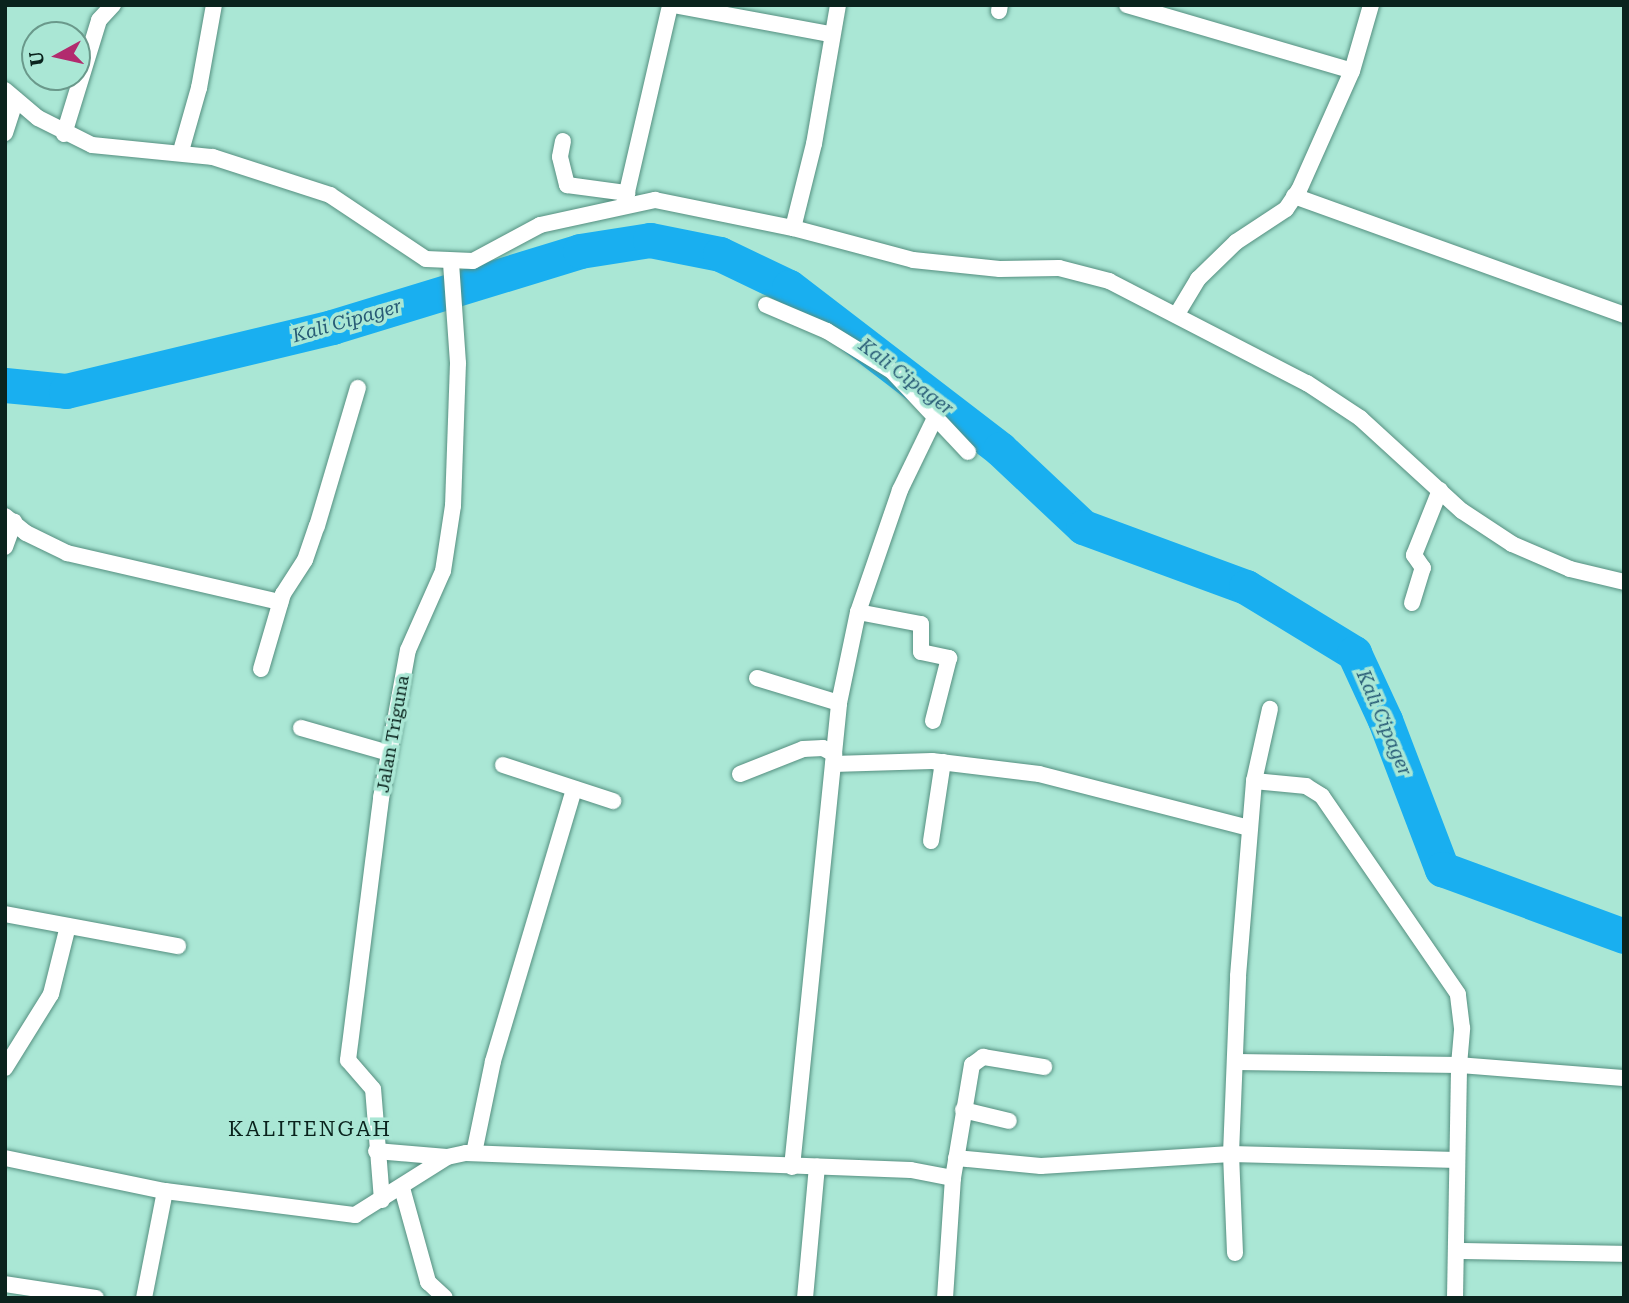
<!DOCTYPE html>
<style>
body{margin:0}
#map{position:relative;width:1629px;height:1303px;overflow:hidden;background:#aae7d5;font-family:"Roboto Serif",serif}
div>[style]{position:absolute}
.river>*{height:35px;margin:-17.5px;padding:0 17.5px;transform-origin:17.5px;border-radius:17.5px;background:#19aff0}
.roads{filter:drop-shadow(0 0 2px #558f80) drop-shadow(0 0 2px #558f80)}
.minor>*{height:16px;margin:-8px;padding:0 8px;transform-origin:8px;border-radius:8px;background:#fff}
span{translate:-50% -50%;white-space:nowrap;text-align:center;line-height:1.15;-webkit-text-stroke:7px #aae7d5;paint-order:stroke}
.street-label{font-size:18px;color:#0a231d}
.water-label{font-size:19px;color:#275a75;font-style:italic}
.quarter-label{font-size:21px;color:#0a231d;letter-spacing:2px}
.frame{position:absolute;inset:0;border:7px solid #0a231d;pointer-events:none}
.north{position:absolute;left:21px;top:21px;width:70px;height:70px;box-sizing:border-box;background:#aae7d5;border:2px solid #6a998b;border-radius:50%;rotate:262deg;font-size:19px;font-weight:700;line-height:28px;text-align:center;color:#0a231d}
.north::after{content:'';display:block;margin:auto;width:24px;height:32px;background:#b22b6e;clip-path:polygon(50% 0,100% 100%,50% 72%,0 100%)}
</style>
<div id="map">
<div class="river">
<i style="left:5px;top:385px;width:61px;rotate:5.6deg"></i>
<i style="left:66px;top:391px;width:274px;rotate:-13.5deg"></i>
<i style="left:332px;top:327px;width:259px;rotate:-17deg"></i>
<i style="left:580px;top:251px;width:71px;rotate:-8.9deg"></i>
<i style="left:650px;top:240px;width:71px;rotate:11.3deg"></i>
<i style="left:720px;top:254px;width:76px;rotate:25.6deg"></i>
<i style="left:789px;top:287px;width:266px;rotate:37.5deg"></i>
<i style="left:1000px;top:449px;width:114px;rotate:43.2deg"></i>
<i style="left:1083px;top:527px;width:174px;rotate:20.2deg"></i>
<i style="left:1246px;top:587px;width:127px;rotate:31.4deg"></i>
<i style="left:1354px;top:653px;width:74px;rotate:65.2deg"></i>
<i style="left:1385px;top:720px;width:160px;rotate:69.1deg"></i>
<i style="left:1442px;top:869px;width:194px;rotate:20.2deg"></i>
</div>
<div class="roads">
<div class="minor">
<i style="left:673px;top:5px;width:160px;rotate:10.5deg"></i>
<i style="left:1127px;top:5px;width:234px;rotate:16.3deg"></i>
<i style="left:999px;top:11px;width:6px;rotate:-81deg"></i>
<i style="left:5px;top:90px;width:43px;rotate:40.3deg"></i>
<i style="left:38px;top:118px;width:60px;rotate:26.6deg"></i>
<i style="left:92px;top:145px;width:122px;rotate:5.7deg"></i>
<i style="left:213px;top:157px;width:123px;rotate:18deg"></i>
<i style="left:330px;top:195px;width:115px;rotate:33.7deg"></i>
<i style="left:426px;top:259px;width:47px;rotate:2.4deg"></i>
<i style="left:473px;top:261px;width:76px;rotate:-28.2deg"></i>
<i style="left:540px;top:225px;width:118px;rotate:-12.3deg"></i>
<i style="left:655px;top:200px;width:141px;rotate:11.5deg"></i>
<i style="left:793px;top:228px;width:124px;rotate:14.9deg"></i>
<i style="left:913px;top:260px;width:87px;rotate:5.9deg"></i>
<i style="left:1000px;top:269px;width:59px;rotate:-1deg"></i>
<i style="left:1059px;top:268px;width:52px;rotate:14.6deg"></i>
<i style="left:1109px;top:281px;width:223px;rotate:27.3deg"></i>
<i style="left:1307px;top:383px;width:64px;rotate:33.4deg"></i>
<i style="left:1360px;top:418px;width:138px;rotate:42.4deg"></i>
<i style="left:1462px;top:511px;width:60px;rotate:33.4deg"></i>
<i style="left:1512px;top:544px;width:63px;rotate:23.3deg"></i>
<i style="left:1570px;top:569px;width:56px;rotate:13.5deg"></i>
<i style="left:5px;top:133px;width:35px;rotate:-72deg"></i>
<i style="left:64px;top:134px;width:119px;rotate:-72.9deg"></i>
<i style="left:99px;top:20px;width:21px;rotate:-47deg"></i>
<i style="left:563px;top:141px;width:16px;rotate:101deg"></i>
<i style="left:560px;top:157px;width:29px;rotate:76deg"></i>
<i style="left:567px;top:185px;width:61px;rotate:7.6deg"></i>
<i style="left:181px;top:151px;width:66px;rotate:-74.1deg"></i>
<i style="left:199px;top:88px;width:84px;rotate:-79.8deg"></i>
<i style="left:1294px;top:196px;width:351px;rotate:19.8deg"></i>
<i style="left:624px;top:205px;width:205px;rotate:-77deg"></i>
<i style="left:793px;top:228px;width:87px;rotate:-76deg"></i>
<i style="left:814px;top:144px;width:141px;rotate:-80.2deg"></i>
<i style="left:766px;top:305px;width:66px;rotate:23.1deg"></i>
<i style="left:827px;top:331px;width:76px;rotate:31.6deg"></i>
<i style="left:892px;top:371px;width:111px;rotate:46.8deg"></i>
<i style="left:1177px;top:314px;width:41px;rotate:-59deg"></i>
<i style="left:1198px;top:279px;width:53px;rotate:-44.2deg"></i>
<i style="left:1236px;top:242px;width:60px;rotate:-33.4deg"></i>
<i style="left:1286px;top:209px;width:23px;rotate:-56deg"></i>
<i style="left:1299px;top:190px;width:130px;rotate:-66deg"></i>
<i style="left:1352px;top:71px;width:69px;rotate:-73.9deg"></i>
<i style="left:5px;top:516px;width:27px;rotate:39deg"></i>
<i style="left:26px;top:533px;width:46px;rotate:26deg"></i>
<i style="left:67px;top:553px;width:219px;rotate:13deg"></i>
<i style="left:5px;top:547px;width:27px;rotate:-70deg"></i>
<i style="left:1412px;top:603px;width:37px;rotate:-73deg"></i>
<i style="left:1423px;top:568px;width:16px;rotate:-125deg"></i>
<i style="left:1414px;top:555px;width:70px;rotate:-68.2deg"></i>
<i style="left:858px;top:612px;width:64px;rotate:10.8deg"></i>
<i style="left:921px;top:624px;width:28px;rotate:90deg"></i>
<i style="left:921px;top:652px;width:29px;rotate:12deg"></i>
<i style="left:949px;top:658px;width:65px;rotate:104.3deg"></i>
<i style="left:261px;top:669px;width:78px;rotate:-73.7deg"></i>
<i style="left:283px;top:594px;width:40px;rotate:-57.1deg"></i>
<i style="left:305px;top:560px;width:36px;rotate:-71deg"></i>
<i style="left:317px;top:526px;width:144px;rotate:-73.5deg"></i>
<i style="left:757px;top:678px;width:86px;rotate:17deg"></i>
<i style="left:301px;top:728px;width:91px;rotate:15.9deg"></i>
<i style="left:833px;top:764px;width:99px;rotate:-1.7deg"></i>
<i style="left:932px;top:761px;width:108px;rotate:6.9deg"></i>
<i style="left:1039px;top:774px;width:217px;rotate:14.4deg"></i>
<i style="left:503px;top:765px;width:116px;rotate:18.1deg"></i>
<i style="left:740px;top:774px;width:68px;rotate:-21.6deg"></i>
<i style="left:803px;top:749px;width:20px;rotate:-3deg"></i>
<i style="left:823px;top:748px;width:13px;rotate:29deg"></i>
<i style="left:931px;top:841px;width:80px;rotate:-81.4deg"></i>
<i style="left:5px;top:914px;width:176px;rotate:10.5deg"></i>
<i style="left:1236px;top:1062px;width:223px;rotate:0.8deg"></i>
<i style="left:1459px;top:1065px;width:37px;rotate:-85deg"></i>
<i style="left:1462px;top:1028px;width:34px;rotate:-97deg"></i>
<i style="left:1458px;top:994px;width:240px;rotate:-124.5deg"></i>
<i style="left:1322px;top:796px;width:19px;rotate:-148deg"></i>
<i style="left:1306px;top:786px;width:52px;rotate:-174.5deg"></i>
<i style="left:5px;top:1068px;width:87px;rotate:-58.1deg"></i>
<i style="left:51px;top:994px;width:70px;rotate:-76deg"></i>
<i style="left:963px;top:1110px;width:47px;rotate:13.4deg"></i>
<i style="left:376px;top:1151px;width:71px;rotate:4.8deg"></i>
<i style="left:474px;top:1153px;width:94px;rotate:-78.3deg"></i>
<i style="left:493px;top:1061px;width:284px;rotate:-73.4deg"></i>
<i style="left:5px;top:1158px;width:163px;rotate:11.7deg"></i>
<i style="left:165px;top:1191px;width:192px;rotate:7.2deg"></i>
<i style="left:355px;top:1215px;width:109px;rotate:-32.2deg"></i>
<i style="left:447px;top:1157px;width:19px;rotate:-12deg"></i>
<i style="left:466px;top:1153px;width:445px;rotate:2.2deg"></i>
<i style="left:911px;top:1170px;width:43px;rotate:10.8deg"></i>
<i style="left:956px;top:1158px;width:85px;rotate:5.4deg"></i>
<i style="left:1041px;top:1166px;width:190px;rotate:-3.6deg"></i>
<i style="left:1231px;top:1154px;width:226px;rotate:1.5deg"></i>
<i style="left:792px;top:1167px;width:466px;rotate:-84.2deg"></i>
<i style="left:839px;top:703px;width:93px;rotate:-78.2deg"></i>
<i style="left:858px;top:612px;width:129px;rotate:-71deg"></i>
<i style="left:900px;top:490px;width:82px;rotate:-64.1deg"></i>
<i style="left:402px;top:1188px;width:98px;rotate:74.5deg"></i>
<i style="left:428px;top:1282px;width:23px;rotate:43deg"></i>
<i style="left:382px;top:1200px;width:111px;rotate:-94.6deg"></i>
<i style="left:373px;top:1089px;width:38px;rotate:-131deg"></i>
<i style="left:348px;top:1060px;width:264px;rotate:-82.8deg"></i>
<i style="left:381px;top:798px;width:150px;rotate:-79.7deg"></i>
<i style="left:408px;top:650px;width:86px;rotate:-66.1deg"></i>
<i style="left:443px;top:571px;width:66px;rotate:-81.3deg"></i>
<i style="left:453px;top:506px;width:143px;rotate:-88deg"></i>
<i style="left:458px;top:363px;width:100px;rotate:-94deg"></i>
<i style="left:1457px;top:1251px;width:167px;rotate:1deg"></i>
<i style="left:1235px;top:1253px;width:99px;rotate:-92.3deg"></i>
<i style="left:1231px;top:1154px;width:178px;rotate:-87.7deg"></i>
<i style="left:1238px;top:976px;width:196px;rotate:-85.3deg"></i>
<i style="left:1254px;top:781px;width:74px;rotate:-77.5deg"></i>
<i style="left:5px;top:1284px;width:92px;rotate:8.7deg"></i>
<i style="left:144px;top:1298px;width:109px;rotate:-78.9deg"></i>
<i style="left:805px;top:1298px;width:132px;rotate:-84.8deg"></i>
<i style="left:945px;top:1298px;width:120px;rotate:-86.2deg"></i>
<i style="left:953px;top:1178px;width:115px;rotate:-80.5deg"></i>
<i style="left:972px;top:1065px;width:14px;rotate:-36deg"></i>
<i style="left:983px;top:1057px;width:62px;rotate:9.3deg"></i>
<i style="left:1455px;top:1298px;width:233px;rotate:-89deg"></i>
<i style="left:1459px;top:1065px;width:166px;rotate:4.5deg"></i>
</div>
</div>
<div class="street-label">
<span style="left:393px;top:734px;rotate:-80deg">Jalan Triguna</span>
</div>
<div class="water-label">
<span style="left:347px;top:321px;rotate:-16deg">Kali Cipager</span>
<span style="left:906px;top:377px;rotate:37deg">Kali Cipager</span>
<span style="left:1384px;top:723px;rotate:67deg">Kali Cipager</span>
</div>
<div class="quarter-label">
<span style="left:310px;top:1129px">KALITENGAH</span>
</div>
<div class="frame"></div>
<div class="north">U</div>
</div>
